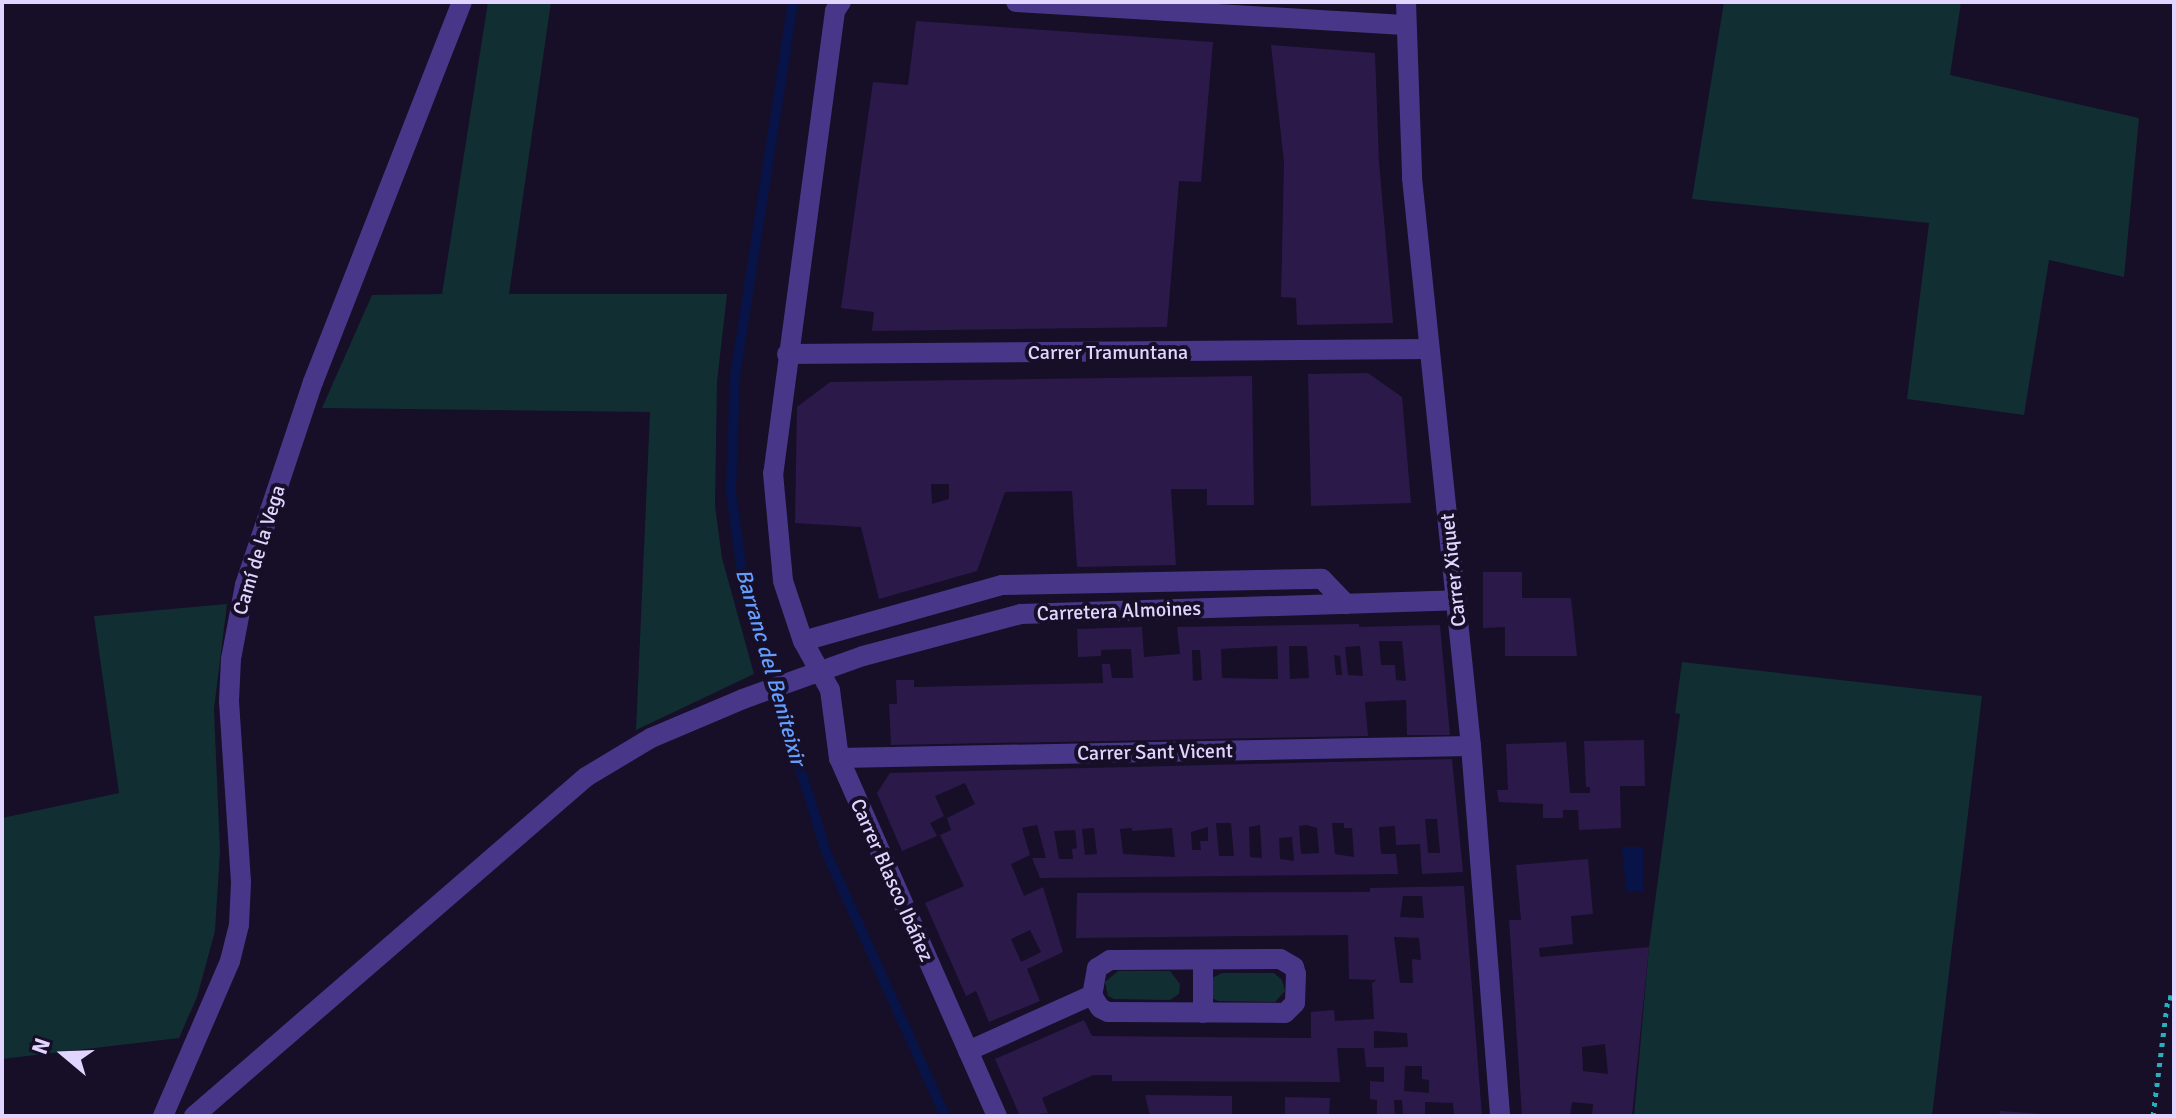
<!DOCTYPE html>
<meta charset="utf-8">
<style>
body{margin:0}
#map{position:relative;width:2176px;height:1118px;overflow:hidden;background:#170e28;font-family:Signika,sans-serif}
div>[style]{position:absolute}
.green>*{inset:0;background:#112e32}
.water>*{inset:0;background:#081448}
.stream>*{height:10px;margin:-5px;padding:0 5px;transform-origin:5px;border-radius:5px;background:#081448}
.building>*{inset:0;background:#2b194a}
.path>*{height:5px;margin-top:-2.5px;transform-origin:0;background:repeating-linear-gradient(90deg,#29b0bf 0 4px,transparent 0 10px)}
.minor>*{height:20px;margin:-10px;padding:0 10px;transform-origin:10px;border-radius:10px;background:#483789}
span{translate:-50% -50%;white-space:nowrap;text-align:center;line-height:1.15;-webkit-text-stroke:8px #170e28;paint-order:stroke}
.street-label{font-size:20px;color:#e1d5ff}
.water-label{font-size:22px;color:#639eff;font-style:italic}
.frame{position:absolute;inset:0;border:4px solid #e1d5ff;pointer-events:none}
.north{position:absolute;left:24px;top:1014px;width:80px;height:80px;-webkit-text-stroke:6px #170e28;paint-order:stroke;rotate:289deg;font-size:22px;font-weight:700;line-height:32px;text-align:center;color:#e1d5ff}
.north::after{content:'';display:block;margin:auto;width:28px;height:36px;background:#e1d5ff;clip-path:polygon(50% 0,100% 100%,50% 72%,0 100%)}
</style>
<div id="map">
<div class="green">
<i style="clip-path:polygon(488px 2px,551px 2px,509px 294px,727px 294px,717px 382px,715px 506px,722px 558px,754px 674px,636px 730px,650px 412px,322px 408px,372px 295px,442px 294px)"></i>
<i style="clip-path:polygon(1724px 2px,1961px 2px,1950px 75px,2139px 118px,2124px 277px,2049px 260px,2024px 415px,1907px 399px,1929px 223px,1692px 199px)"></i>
<i style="clip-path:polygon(227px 604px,214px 709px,220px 851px,215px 931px,197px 997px,179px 1038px,2px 1059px,2px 818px,119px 793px,94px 616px)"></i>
<i style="clip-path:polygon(1682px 662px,1982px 696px,1932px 1116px,1634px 1116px,1649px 947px,1680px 714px,1675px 713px)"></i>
<i style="clip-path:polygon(1118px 971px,1170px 971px,1180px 984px,1179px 994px,1170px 1000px,1114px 999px,1108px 996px,1105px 982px)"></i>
<i style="clip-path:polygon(1222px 973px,1274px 973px,1282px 980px,1285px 991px,1275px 1002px,1218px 1001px,1212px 998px,1212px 978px)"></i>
</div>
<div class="water">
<i style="clip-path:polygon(1622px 847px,1643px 847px,1643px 891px,1626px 891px)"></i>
</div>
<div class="stream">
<i style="left:793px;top:2px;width:377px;rotate:98.8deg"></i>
<i style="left:735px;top:375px;width:117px;rotate:92deg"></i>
<i style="left:731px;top:492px;width:97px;rotate:82.3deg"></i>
<i style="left:744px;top:588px;width:276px;rotate:72.7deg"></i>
<i style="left:826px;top:852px;width:290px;rotate:65.7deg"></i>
</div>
<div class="building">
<i style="clip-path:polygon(916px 21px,1213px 42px,1201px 182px,1179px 181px,1167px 327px,872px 331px,874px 312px,841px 308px,873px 82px,908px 85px)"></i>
<i style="clip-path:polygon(1271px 45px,1375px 53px,1379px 162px,1393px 323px,1297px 325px,1296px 298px,1281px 297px,1284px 162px)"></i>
<i style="clip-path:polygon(1368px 373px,1402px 397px,1411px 503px,1311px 506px,1308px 374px)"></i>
<i style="clip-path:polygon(evenodd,1252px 376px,1254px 505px,1207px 505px,1207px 489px,1171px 489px,1176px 565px,1077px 567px,1072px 491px,1005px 492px,977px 571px,879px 599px,861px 527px,795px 523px,797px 407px,830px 382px,1252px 376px,931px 484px,949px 484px,949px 499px,932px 504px,931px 484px)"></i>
<i style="clip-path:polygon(1483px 572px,1522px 572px,1522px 598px,1571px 598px,1577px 656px,1505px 656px,1505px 627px,1483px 628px)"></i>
<i style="clip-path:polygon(evenodd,1359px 624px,1359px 627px,1440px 625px,1450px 735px,1407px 735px,1406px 700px,1365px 702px,1368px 736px,891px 745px,889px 704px,897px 704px,896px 680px,914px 680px,914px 687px,1103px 683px,1102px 664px,1110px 664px,1112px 678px,1133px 678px,1131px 649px,1101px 650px,1101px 656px,1078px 657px,1077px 629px,1142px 627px,1144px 657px,1180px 654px,1177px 627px,1359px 624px,1379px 641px,1402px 641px,1406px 681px,1396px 680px,1395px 665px,1381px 665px,1379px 641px,1359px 624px,1277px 646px,1278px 679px,1222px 678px,1221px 649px,1277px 646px,1359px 624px,1289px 646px,1307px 646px,1309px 678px,1290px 679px,1289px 646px,1359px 624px,1360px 646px,1363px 676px,1348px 675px,1345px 647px,1360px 646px,1359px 624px,1192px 650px,1200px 650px,1202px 680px,1193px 681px,1192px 650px,1359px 624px,1334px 655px,1340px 656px,1342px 675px,1336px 675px,1334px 655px)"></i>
<i style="clip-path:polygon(1644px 740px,1645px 786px,1620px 786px,1621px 828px,1579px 830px,1578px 810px,1563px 810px,1563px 818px,1543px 818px,1543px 804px,1499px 802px,1497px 790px,1508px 790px,1506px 744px,1566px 742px,1570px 793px,1590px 793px,1590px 787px,1586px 787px,1584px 741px)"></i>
<i style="clip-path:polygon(evenodd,1452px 759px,1463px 872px,1422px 874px,1420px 844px,1396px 845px,1395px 826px,1379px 827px,1381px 854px,1396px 854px,1398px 874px,1040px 878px,1032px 858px,1046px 858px,1037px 825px,1022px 828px,1030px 855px,1011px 864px,1024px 896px,1043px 887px,1063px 952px,1027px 969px,1040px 1001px,989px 1022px,976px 991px,966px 996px,925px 903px,964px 886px,940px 835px,951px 830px,947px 818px,975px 804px,965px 783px,935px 796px,944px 816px,930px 823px,937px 836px,902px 851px,877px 793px,890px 773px,1452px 759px,1425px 819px,1437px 819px,1440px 853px,1428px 853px,1425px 819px,1452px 759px,1216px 823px,1231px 823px,1234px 856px,1219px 856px,1216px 823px,1452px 759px,1332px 823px,1344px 823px,1344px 828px,1352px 828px,1354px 857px,1335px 854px,1332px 823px,1452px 759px,1260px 825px,1262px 858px,1250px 857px,1249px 827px,1260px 825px,1452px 759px,1307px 825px,1317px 828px,1319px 853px,1301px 854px,1299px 826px,1307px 825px,1452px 759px,1208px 827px,1208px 841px,1200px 841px,1201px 850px,1192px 850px,1191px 832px,1208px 827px,1452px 759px,1094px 828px,1097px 854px,1085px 855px,1082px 829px,1094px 828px,1452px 759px,1132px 828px,1132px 831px,1172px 828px,1175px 857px,1123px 854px,1120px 829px,1132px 828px,1452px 759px,1075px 830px,1077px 848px,1072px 849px,1073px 859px,1059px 859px,1054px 831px,1075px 830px,1452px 759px,1292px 837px,1294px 861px,1280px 859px,1279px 838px,1292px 837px,1452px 759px,1030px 930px,1041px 952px,1021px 962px,1011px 939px,1030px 930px)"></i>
<i style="clip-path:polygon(evenodd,1588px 859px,1593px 914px,1571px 916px,1573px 944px,1539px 948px,1540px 957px,1649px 947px,1632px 1116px,1592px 1116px,1593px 1104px,1572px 1102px,1570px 1116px,1522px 1116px,1509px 920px,1521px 920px,1516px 865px,1588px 859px,1605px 1044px,1608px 1074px,1583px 1071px,1582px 1047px,1605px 1044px)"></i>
<i style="clip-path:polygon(evenodd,1464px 886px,1482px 1116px,1454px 1116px,1453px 1103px,1425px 1102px,1425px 1116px,1403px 1116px,1402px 1100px,1394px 1100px,1395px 1116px,1377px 1116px,1377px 1100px,1370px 1099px,1370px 1081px,1384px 1082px,1384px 1067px,1366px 1067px,1364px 1048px,1337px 1048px,1340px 1082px,1112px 1081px,1112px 1075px,1093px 1075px,1042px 1098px,1048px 1113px,1020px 1116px,995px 1059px,1084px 1020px,1092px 1036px,1311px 1038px,1311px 1012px,1334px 1010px,1335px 1021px,1374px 1019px,1372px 983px,1377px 980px,1349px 979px,1348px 935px,1076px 938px,1077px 893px,1370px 892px,1370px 888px,1464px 886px,1403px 896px,1422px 896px,1424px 918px,1400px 917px,1403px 896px,1464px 886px,1394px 937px,1419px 938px,1421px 960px,1412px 959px,1413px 983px,1400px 983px,1394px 937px,1464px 886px,1374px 1031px,1407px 1033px,1408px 1047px,1374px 1048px,1374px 1031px,1464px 886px,1405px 1066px,1422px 1066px,1422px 1079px,1429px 1080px,1429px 1093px,1404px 1091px,1405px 1066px)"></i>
<i style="clip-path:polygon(1145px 1095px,1232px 1096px,1232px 1116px,1150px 1116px)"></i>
<i style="clip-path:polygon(1285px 1097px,1330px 1098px,1329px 1116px,1285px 1116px)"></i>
<i style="clip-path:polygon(2000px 1111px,2044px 1114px,2044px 1116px,1999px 1116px)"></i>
</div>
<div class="path">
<i style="left:2153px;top:1116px;width:120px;rotate:-82.8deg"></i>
<i style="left:2168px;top:997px;width:6px;rotate:9deg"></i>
</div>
<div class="minor">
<i style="left:841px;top:2px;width:11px;rotate:124deg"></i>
<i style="left:835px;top:11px;width:466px;rotate:97.6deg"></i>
<i style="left:773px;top:473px;width:108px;rotate:84.7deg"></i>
<i style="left:783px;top:581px;width:63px;rotate:71.6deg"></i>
<i style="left:803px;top:641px;width:207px;rotate:-15.7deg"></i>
<i style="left:1002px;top:585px;width:320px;rotate:-1.1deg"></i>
<i style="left:1322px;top:579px;width:35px;rotate:46deg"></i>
<i style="left:1016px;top:2px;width:389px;rotate:3.4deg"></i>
<i style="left:1406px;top:2px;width:176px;rotate:88deg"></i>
<i style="left:1412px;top:178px;width:571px;rotate:84.07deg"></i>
<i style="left:1471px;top:746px;width:371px;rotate:85.5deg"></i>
<i style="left:787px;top:354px;width:642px;rotate:-0.45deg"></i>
<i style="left:803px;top:641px;width:56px;rotate:61.1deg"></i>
<i style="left:830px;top:690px;width:69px;rotate:82.5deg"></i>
<i style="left:839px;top:758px;width:391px;rotate:66.2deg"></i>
<i style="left:839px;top:758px;width:632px;rotate:-1.09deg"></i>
<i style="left:1203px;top:960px;width:53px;rotate:90deg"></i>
<i style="left:968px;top:1051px;width:136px;rotate:-24.3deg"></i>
<i style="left:1092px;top:995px;width:15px;rotate:58deg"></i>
<i style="left:1100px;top:1008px;width:9px;rotate:27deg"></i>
<i style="left:1108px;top:1012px;width:177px;rotate:0.3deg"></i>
<i style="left:1285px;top:1013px;width:14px;rotate:-45deg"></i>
<i style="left:1295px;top:1003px;width:29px;rotate:-88deg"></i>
<i style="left:1296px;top:974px;width:7px;rotate:-106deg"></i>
<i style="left:1294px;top:967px;width:16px;rotate:-150deg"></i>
<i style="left:1280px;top:959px;width:170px;rotate:179.7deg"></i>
<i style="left:1110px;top:960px;width:15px;rotate:148deg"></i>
<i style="left:1097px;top:968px;width:27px;rotate:100deg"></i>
<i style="left:163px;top:1116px;width:169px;rotate:-66.6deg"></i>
<i style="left:230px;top:961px;width:37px;rotate:-76deg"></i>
<i style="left:239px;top:925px;width:43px;rotate:-87.3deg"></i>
<i style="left:241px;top:882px;width:181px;rotate:-93.8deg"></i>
<i style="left:229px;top:701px;width:42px;rotate:-87.3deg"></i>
<i style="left:231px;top:659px;width:75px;rotate:-79.3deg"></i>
<i style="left:245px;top:585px;width:214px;rotate:-71.5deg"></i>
<i style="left:313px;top:382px;width:408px;rotate:-68.6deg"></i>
<i style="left:194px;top:1116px;width:518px;rotate:-40.85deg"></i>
<i style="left:586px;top:777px;width:76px;rotate:-31deg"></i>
<i style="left:651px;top:738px;width:100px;rotate:-23deg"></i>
<i style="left:743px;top:699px;width:127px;rotate:-19.7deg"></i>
<i style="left:863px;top:656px;width:163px;rotate:-14.9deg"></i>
<i style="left:1021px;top:614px;width:436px;rotate:-1.8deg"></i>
</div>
<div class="street-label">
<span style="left:1108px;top:352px">Carrer Tramuntana</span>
<span style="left:259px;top:550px;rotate:-73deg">Camí de la Vega</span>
<span style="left:1453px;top:570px;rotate:-96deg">Carrer Xiquet</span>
<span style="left:1119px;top:611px;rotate:-2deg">Carretera Almoines</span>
<span style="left:1155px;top:752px;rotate:-1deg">Carrer Sant Vicent</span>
<span style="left:892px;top:880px;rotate:66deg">Carrer Blasco Ibáñez</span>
</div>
<div class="water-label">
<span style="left:771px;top:667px;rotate:74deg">Barranc del Beniteixir</span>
</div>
<div class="frame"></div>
<div class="north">N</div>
</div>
